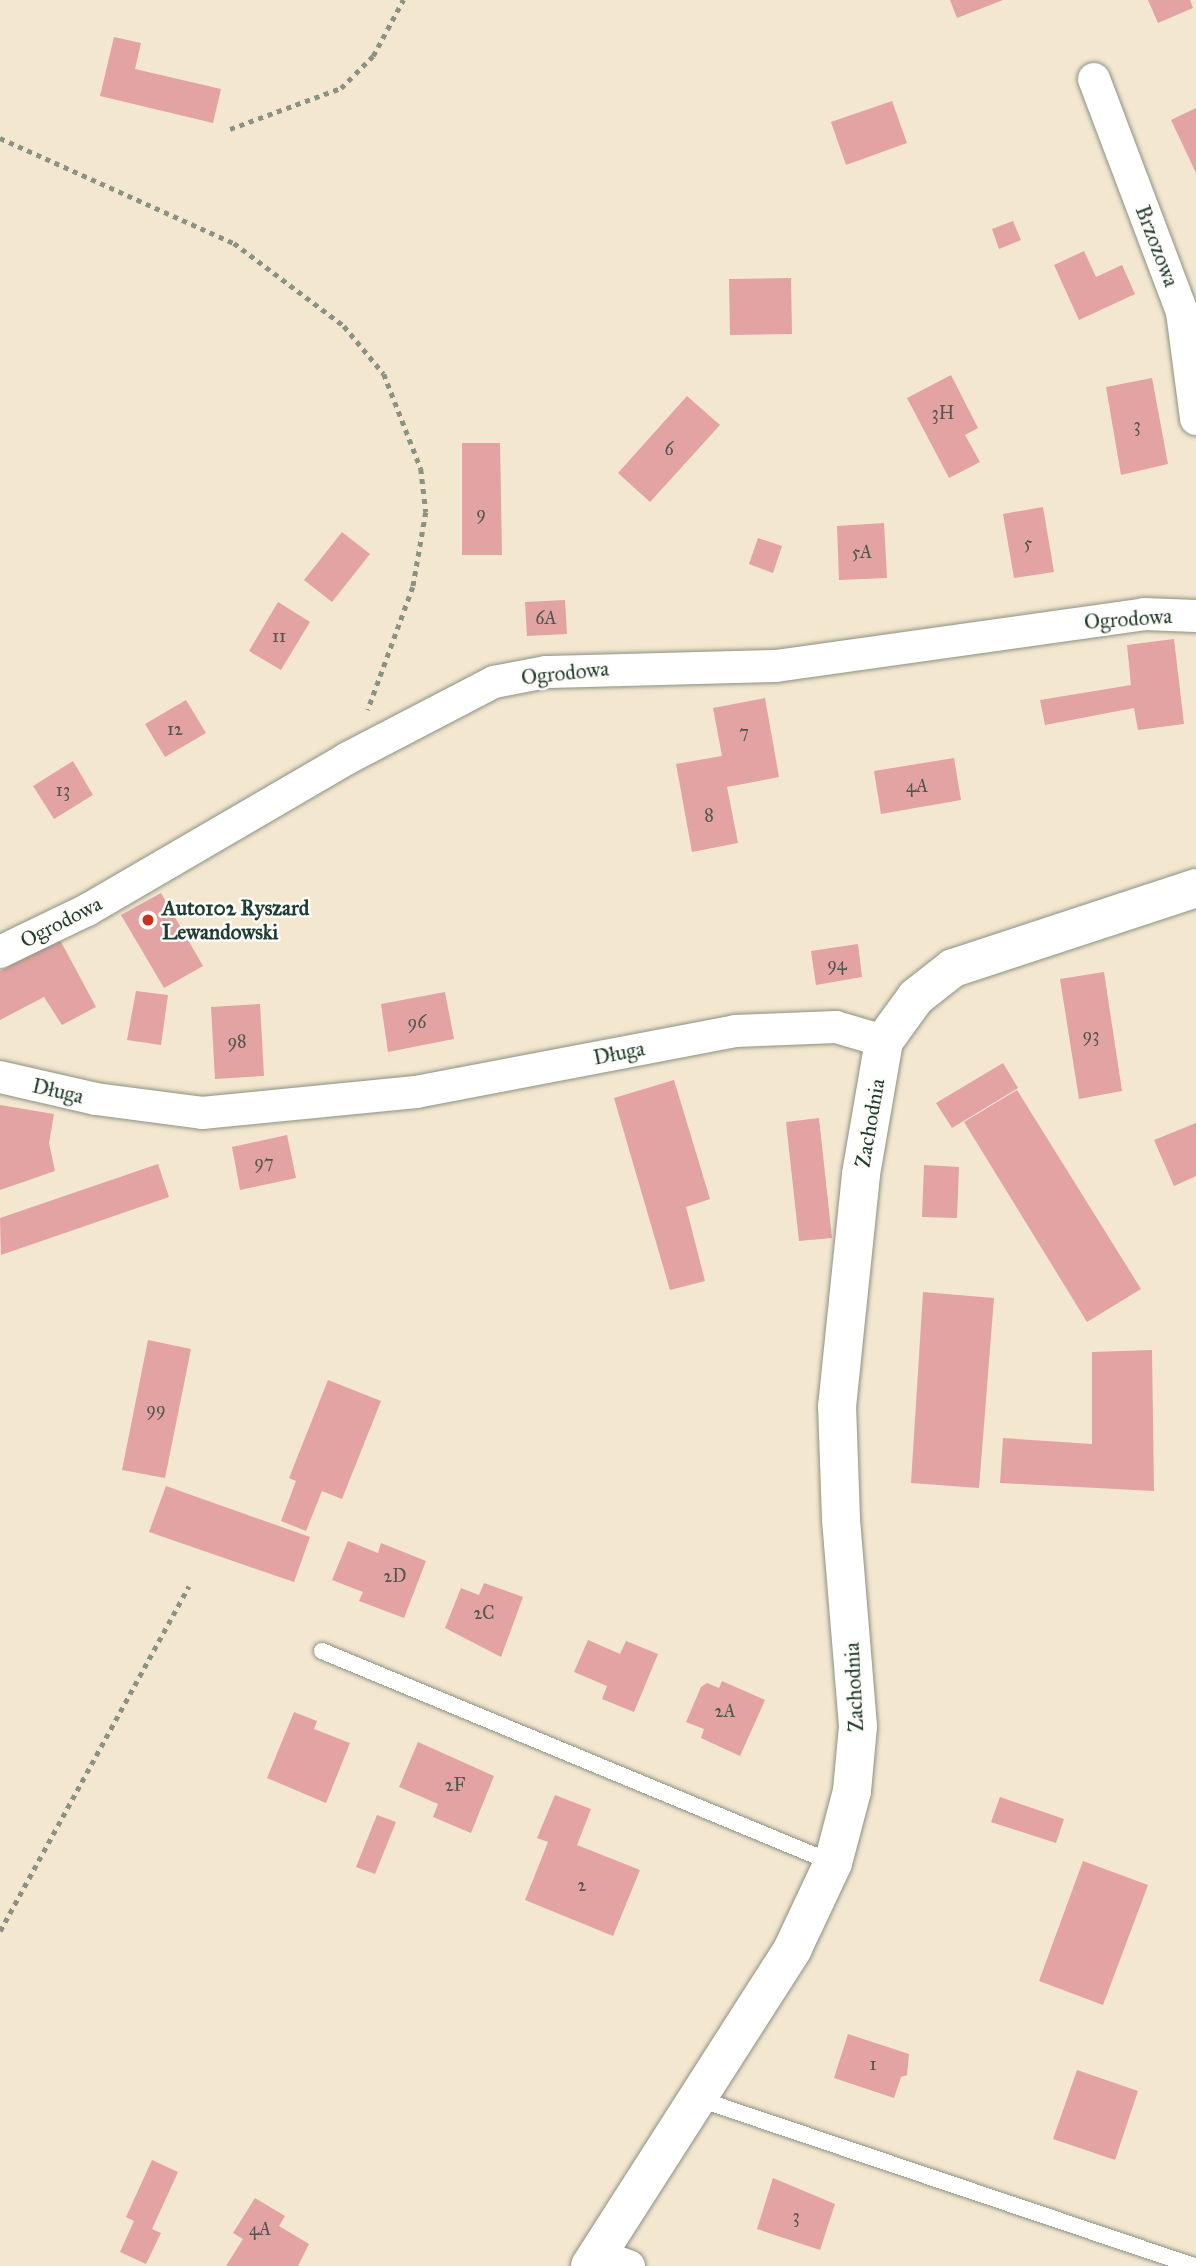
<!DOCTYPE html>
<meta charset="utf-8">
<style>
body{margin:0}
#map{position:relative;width:1196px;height:2266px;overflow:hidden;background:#f4e7d0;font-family:"IM FELL Great Primer",serif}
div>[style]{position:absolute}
.building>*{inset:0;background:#e2a3a2}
.path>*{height:4.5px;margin-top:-2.25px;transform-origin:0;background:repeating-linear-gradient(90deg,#8a9282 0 5px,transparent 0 10px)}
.roads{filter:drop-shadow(0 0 2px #8a9282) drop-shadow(0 0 2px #8a9282)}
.service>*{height:16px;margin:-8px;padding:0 8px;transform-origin:8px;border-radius:8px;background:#fff}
.minor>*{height:32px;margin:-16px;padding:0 16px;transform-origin:16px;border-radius:16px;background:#fff}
.tertiary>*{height:38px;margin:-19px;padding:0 19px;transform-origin:19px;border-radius:19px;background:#fff}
.dots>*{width:19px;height:19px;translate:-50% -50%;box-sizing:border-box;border:4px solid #fdfcf7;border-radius:50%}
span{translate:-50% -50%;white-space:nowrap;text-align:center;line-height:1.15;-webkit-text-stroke:5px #fdfcf7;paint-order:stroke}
.number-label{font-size:18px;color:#505650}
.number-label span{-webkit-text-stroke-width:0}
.street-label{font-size:21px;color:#1f3d34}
.poi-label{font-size:21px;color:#1f3d34;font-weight:700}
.left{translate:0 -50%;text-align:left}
</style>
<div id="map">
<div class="building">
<i style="clip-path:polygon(950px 0,1003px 0,957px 18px)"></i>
<i style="clip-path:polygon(1148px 0,1190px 0,1193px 8px,1158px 23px)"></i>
<i style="clip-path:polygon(114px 37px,141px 43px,135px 69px,221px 89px,213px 123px,100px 96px)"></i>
<i style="clip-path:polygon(892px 101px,907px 143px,846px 165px,831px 122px)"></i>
<i style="clip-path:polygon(1196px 108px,1196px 173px,1171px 120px)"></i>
<i style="clip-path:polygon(1013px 221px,1021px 240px,999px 249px,992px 229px)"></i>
<i style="clip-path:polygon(1084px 251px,1096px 277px,1122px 265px,1135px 294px,1079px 320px,1054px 265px)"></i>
<i style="clip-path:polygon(791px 278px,792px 334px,730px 335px,729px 279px)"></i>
<i style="clip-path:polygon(951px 375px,978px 428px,965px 435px,980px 462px,949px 478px,907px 398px)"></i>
<i style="clip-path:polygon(1152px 378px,1168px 464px,1121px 475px,1106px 387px)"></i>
<i style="clip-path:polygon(687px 396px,720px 425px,650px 502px,618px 473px)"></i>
<i style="clip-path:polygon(462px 443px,500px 443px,502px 555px,462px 555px)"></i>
<i style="clip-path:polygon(1043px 507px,1054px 572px,1014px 578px,1003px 514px)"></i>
<i style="clip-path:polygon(884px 523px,887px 578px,839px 580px,837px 526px)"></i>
<i style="clip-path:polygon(342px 532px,370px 554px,332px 602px,304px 580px)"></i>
<i style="clip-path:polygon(758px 538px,782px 546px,773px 573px,749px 564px)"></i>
<i style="clip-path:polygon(565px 600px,567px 634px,527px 636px,525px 602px)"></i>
<i style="clip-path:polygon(278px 602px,310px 622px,281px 670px,249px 651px)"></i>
<i style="clip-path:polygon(1174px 639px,1184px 724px,1138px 730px,1134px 708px,1045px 725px,1040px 700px,1131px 685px,1127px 645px)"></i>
<i style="clip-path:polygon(765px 698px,779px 777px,727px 787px,738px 843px,692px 852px,676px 764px,722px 756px,713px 708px)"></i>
<i style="clip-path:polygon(186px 700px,206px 733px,165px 757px,145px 724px)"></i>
<i style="clip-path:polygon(954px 758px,961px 800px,881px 814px,874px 771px)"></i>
<i style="clip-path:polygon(73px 761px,93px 795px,54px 819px,33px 786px)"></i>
<i style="clip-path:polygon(161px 893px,203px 966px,164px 988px,121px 915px)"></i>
<i style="clip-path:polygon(60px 940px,96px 1007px,62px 1025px,44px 997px,0 1020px,0 971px)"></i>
<i style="clip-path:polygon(858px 944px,862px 977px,816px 985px,811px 951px)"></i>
<i style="clip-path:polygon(1104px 972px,1122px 1091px,1079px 1099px,1060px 979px)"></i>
<i style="clip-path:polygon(136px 991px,168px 995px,161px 1045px,127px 1040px)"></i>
<i style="clip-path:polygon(445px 992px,454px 1039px,388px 1052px,381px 1004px)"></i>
<i style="clip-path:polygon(260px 1004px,264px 1076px,215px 1079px,211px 1007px)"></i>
<i style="clip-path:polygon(1003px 1063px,1018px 1088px,952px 1128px,936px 1103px)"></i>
<i style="clip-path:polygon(674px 1080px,710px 1199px,686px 1207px,705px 1281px,670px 1290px,614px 1098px)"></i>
<i style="clip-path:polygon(1017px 1090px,1141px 1289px,1087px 1322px,964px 1122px)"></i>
<i style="clip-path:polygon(0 1105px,54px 1114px,49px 1143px,55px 1171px,0 1190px)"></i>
<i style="clip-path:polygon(819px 1118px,832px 1238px,799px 1241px,786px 1122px)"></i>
<i style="clip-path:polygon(1196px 1123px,1196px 1176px,1174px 1186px,1154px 1140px)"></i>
<i style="clip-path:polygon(287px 1135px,296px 1178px,240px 1190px,232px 1147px)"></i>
<i style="clip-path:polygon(158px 1164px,169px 1197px,1px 1255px,0 1218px)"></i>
<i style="clip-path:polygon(924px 1165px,959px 1167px,957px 1218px,922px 1217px)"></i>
<i style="clip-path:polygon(923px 1292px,994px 1298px,979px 1488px,911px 1483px)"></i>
<i style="clip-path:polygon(148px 1340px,191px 1349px,165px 1478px,122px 1470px)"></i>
<i style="clip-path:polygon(1152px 1350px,1154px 1491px,1000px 1483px,1003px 1438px,1092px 1444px,1092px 1352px)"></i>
<i style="clip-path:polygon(328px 1380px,381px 1401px,342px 1499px,322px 1491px,306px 1531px,281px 1521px,296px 1481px,289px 1478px)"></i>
<i style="clip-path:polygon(166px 1486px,310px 1537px,294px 1582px,149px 1532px)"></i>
<i style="clip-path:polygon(348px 1541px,378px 1553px,381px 1543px,426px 1561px,404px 1618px,359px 1601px,363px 1592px,332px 1580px)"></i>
<i style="clip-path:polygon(484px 1583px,523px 1597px,501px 1657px,445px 1628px,461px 1588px,479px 1595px)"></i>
<i style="clip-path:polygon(588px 1640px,620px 1654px,626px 1641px,658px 1654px,634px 1712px,602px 1699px,607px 1686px,574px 1672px)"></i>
<i style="clip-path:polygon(722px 1681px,765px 1700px,740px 1756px,701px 1738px,704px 1729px,686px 1722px,701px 1687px,707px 1683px,719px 1688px)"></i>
<i style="clip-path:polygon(294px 1712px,317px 1721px,314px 1729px,350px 1743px,326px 1803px,267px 1778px)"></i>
<i style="clip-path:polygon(418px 1742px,494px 1776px,471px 1833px,433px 1817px,438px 1804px,399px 1787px)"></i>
<i style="clip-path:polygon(555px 1795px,591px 1809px,577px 1845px,640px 1870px,613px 1936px,525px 1900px,548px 1842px,537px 1838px)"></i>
<i style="clip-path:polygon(1000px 1797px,1064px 1819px,1056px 1843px,991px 1822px)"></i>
<i style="clip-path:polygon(377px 1815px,396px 1822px,375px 1874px,356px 1867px)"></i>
<i style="clip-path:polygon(1083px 1861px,1148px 1885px,1103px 2005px,1039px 1981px)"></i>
<i style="clip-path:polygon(848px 2034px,909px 2054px,907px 2075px,901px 2077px,894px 2098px,834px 2078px)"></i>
<i style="clip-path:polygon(1077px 2070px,1138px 2091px,1115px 2160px,1053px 2139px)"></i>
<i style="clip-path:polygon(152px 2160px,178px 2172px,152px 2229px,161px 2233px,146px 2264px,120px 2252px,134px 2221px,126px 2217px)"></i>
<i style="clip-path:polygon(773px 2178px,835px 2204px,820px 2250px,757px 2229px)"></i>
<i style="clip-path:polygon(255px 2198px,285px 2216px,279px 2226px,309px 2244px,298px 2266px,226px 2266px,243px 2239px,233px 2233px)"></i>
</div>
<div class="path">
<i style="left:230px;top:129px;width:118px;rotate:-20.3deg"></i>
<i style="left:341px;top:88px;width:45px;rotate:-45deg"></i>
<i style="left:373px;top:56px;width:64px;rotate:-61.8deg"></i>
<i style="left:0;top:138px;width:256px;rotate:24.2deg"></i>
<i style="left:234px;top:243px;width:138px;rotate:37deg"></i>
<i style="left:344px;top:326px;width:62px;rotate:50.2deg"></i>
<i style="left:384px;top:374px;width:102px;rotate:68.7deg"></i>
<i style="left:421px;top:469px;width:43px;rotate:83.4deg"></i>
<i style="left:426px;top:512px;width:76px;rotate:99.8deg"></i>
<i style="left:413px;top:587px;width:131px;rotate:110.1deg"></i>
<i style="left:0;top:1931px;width:393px;rotate:-61.3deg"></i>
</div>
<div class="roads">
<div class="service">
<i style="left:322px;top:1651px;width:553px;rotate:22.53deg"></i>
<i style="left:699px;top:2099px;width:522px;rotate:18.64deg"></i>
</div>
<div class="minor">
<i style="left:1094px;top:79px;width:249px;rotate:69.3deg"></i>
<i style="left:1182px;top:312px;width:108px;rotate:82.5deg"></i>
<i style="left:0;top:952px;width:97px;rotate:-25.8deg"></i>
<i style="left:87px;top:910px;width:300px;rotate:-30.2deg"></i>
<i style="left:346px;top:759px;width:167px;rotate:-27.5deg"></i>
<i style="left:494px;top:682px;width:53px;rotate:-10.9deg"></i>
<i style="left:546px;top:672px;width:230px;rotate:-1.5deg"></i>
<i style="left:776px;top:666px;width:372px;rotate:-8deg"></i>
<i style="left:1144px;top:614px;width:52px;rotate:2.2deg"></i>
<i style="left:0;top:1077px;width:98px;rotate:12.9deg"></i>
<i style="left:96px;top:1099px;width:107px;rotate:7.5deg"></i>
<i style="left:202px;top:1113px;width:215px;rotate:-5.6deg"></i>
<i style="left:416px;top:1092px;width:325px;rotate:-10.8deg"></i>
<i style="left:735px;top:1031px;width:101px;rotate:-2.3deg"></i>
<i style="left:836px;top:1027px;width:50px;rotate:16.3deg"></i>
<i style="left:598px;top:2255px;width:33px;rotate:20deg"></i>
</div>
<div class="tertiary">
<i style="left:590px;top:2266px;width:377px;rotate:-57.4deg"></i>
<i style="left:793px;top:1948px;width:94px;rotate:-64.8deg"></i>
<i style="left:833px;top:1863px;width:74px;rotate:-75.2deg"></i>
<i style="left:852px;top:1791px;width:65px;rotate:-84.7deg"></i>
<i style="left:858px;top:1726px;width:208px;rotate:-94.7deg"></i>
<i style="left:841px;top:1519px;width:112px;rotate:-92deg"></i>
<i style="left:837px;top:1407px;width:234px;rotate:-84.1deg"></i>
<i style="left:861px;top:1174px;width:135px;rotate:-80.2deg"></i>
<i style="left:884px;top:1041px;width:54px;rotate:-54deg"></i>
<i style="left:916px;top:997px;width:47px;rotate:-38.1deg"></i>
<i style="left:953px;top:968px;width:256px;rotate:-18.2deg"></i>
</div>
</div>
<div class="dots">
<i style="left:148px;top:920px;background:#c8321e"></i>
</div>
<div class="number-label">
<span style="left:943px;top:413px">3H</span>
<span style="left:1137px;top:425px">3</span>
<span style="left:669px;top:449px">6</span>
<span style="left:481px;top:513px">9</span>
<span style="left:1028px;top:543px">5</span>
<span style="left:862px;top:552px">5A</span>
<span style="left:546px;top:618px">6A</span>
<span style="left:279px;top:636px">11</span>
<span style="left:175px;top:729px">12</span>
<span style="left:744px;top:732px">7</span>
<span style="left:917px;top:786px">4A</span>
<span style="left:63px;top:790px">13</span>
<span style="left:709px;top:815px">8</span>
<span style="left:837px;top:964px">94</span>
<span style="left:417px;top:1022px">96</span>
<span style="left:1091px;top:1035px">93</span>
<span style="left:237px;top:1041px">98</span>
<span style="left:264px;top:1162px">97</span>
<span style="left:156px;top:1409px">99</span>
<span style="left:395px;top:1576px">2D</span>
<span style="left:484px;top:1613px">2C</span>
<span style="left:725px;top:1711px">2A</span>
<span style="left:455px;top:1785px">2F</span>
<span style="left:582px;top:1885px">2</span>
<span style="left:873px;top:2064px">1</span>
<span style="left:796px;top:2216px">3</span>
<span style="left:260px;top:2229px">4A</span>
</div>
<div class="street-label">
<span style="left:1157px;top:246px;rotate:69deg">Brzozowa</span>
<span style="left:1128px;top:619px;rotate:-4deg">Ogrodowa</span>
<span style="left:565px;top:673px;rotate:-6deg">Ogrodowa</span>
<span style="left:61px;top:922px;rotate:-27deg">Ogrodowa</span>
<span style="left:619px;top:1053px;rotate:-11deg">Długa</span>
<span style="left:58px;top:1091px;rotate:13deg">Długa</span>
<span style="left:870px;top:1123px;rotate:-80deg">Zachodnia</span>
<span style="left:854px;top:1687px;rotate:-93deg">Zachodnia</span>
</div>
<div class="poi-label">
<span class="left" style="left:162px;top:920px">Auto102 Ryszard<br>Lewandowski</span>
</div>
</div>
